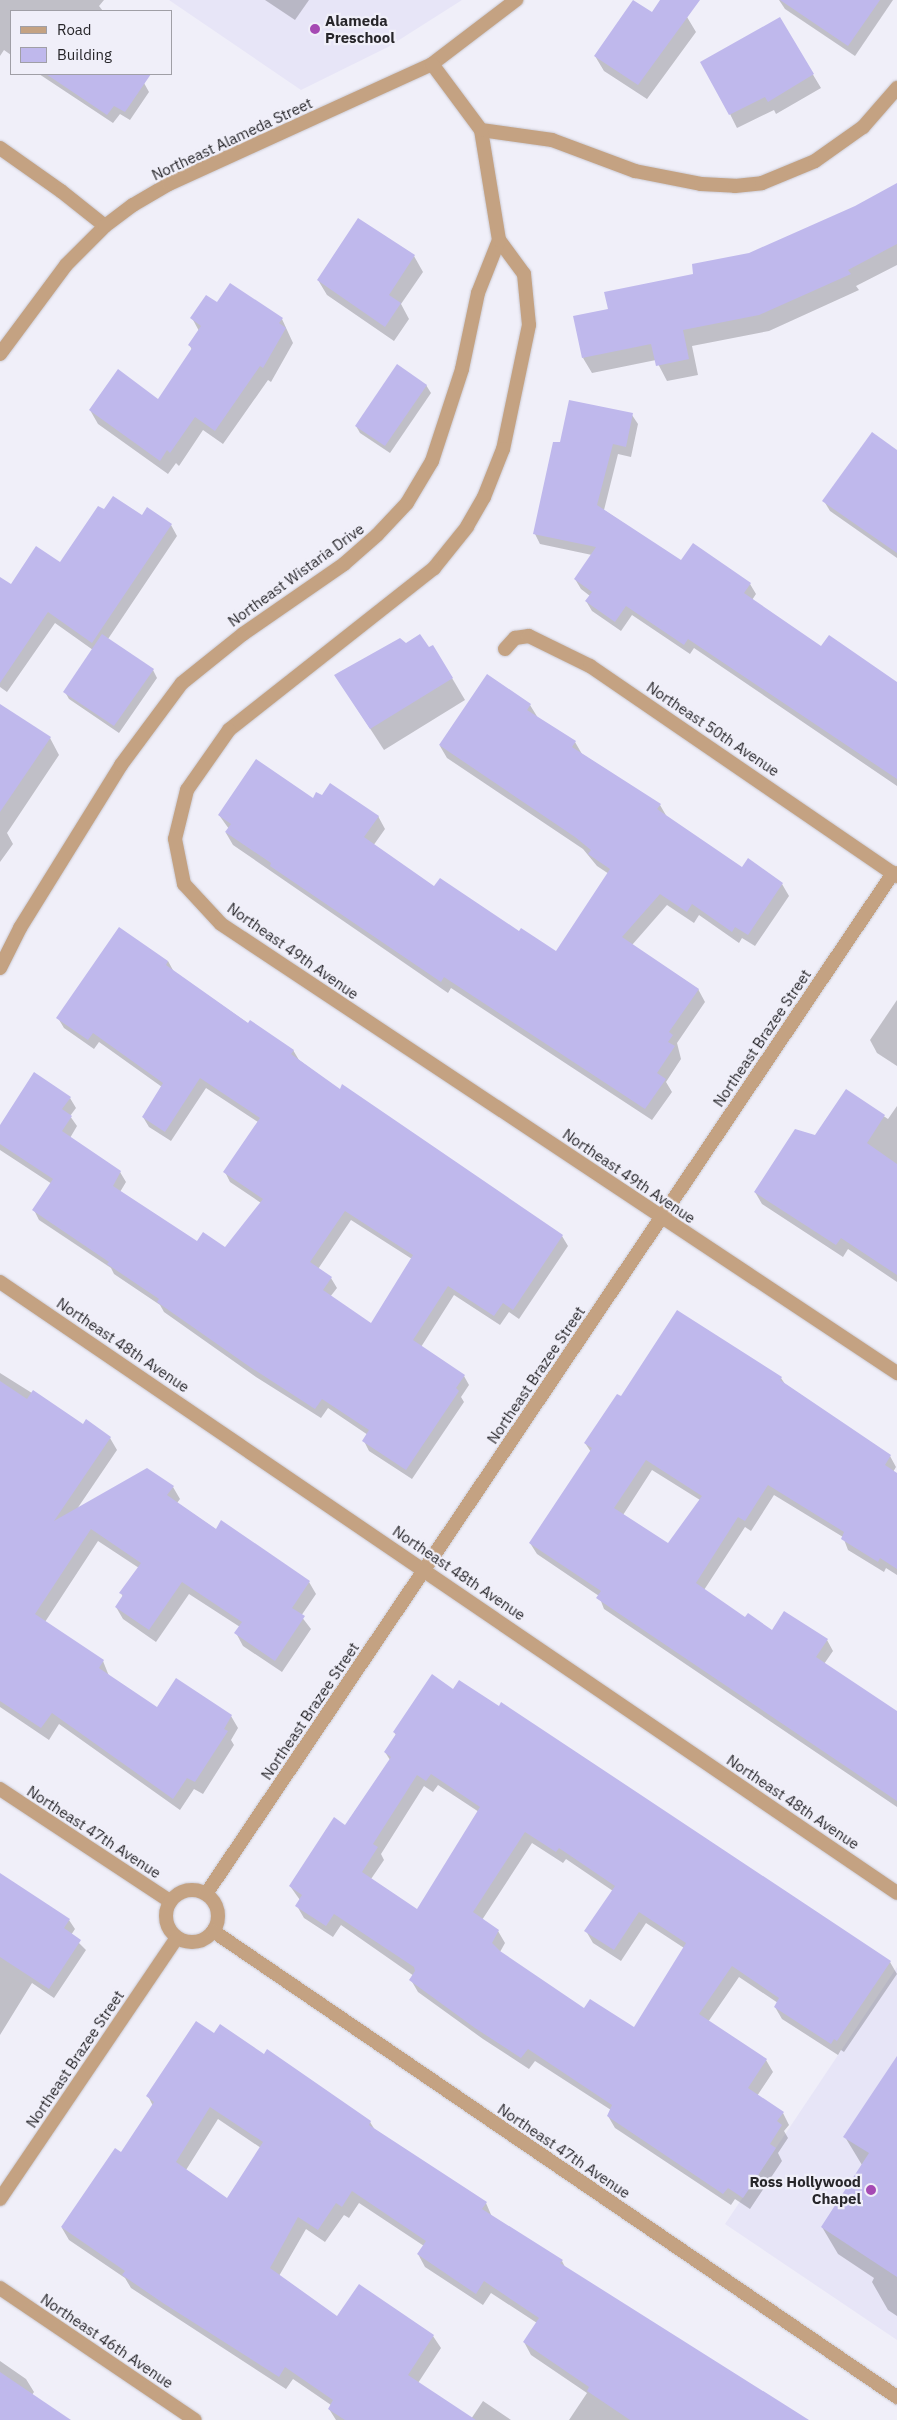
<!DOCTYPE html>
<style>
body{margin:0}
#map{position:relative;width:897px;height:2420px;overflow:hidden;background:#f0eff9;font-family:"IBM Plex Sans",sans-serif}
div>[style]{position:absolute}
.built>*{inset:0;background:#e7e5f7}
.shadow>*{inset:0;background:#0003}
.building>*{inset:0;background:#bfb8ec}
.roads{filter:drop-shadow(0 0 1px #cccbd4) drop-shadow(0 0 1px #cccbd4)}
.minor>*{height:14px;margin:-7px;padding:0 7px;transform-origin:7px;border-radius:7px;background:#c4a282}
.minor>.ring{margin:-7px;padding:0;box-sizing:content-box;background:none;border:14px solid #c4a282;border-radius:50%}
.dots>*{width:14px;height:14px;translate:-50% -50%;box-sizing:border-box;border:2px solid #f0eff9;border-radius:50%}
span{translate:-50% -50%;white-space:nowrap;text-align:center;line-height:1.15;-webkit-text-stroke:4.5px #f0eff9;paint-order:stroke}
.poi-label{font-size:15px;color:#27262a;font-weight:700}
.left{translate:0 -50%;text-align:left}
.right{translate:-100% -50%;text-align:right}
.street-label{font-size:15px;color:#27262a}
.legend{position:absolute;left:10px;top:10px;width:162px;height:65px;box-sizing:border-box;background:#f0eff9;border:1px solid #a09fa6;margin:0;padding:6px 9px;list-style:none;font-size:15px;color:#27262a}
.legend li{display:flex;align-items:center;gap:10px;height:25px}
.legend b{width:25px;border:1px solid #a09fa6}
</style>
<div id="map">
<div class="built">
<i style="clip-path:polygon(169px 0,462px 0,388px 47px,301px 90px)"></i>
<i style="clip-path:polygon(897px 1967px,897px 2340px,725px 2224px)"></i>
</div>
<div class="shadow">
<i style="clip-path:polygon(0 0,104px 0,99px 6px,103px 11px,11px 11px,11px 55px,4px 50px,0 56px)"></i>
<i style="clip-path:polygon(265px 0,309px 0,295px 20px)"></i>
<i style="clip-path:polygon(661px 0,687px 17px,696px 32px,647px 99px,604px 71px,595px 56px,652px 13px)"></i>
<i style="clip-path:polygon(779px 0,893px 0,855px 56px,785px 9px)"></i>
<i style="clip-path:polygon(779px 18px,821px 88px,776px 114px,774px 110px,737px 128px,730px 114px)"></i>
<i style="clip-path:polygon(39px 74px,147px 74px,144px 83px,149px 92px,130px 120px,120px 114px,113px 123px)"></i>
<i style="clip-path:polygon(897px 185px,897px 265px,856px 286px,859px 290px,769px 331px,692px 346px,698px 375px,667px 381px,656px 360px,592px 373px,583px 358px,609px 310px,750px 254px,856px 207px)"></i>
<i style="clip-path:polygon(414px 256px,423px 272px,401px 304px,409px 319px,394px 341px,327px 295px,318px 280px)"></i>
<i style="clip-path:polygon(217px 304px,282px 319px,293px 343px,271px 382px,268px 380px,223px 444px,203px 430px,179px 466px,176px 463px,168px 474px,98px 424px,90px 410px,158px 401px,192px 350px,190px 346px,199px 331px,192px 318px)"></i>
<i style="clip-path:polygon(426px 385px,431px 393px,390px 453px,360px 433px,356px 426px)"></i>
<i style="clip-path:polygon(632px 415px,638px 424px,631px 457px,618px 454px,604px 510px,681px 562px,750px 584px,756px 594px,752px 600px,822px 648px,897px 683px,897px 786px,694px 648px,690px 654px,632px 615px,621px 631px,592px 611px,586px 601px,590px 596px,581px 589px,575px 579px,592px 555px,540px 544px,535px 534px,561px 444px)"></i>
<i style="clip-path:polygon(897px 451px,897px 558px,830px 511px,824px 501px)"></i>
<i style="clip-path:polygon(104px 511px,171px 525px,177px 536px,108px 639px,153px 670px,157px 678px,119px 733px,69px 699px,65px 692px,93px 650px,55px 623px,7px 692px,0 687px,0 579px,11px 586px,60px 564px)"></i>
<i style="clip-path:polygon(336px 676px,452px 678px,465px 700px,384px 750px)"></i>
<i style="clip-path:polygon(0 705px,50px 738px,59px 755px,7px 833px,13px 844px,0 862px)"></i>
<i style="clip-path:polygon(530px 705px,538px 718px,575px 742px,582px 754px,660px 805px,667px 817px,742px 869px,748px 860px,782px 884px,789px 896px,755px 946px,742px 938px,739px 943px,699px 915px,694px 923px,667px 905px,632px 945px,698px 989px,705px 1002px,677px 1043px,681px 1059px,666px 1082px,672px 1092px,652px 1120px,451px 988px,448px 993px,233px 845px,226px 833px,229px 829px,219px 815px,313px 799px,378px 816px,385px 829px,373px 846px,434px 888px,557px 953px,609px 874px,597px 866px,583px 849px,447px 758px,440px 746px)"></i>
<i style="clip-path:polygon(evenodd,168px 961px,174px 972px,249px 1024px,293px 1050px,299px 1060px,340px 1091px,562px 1236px,568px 1246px,519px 1319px,509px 1312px,500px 1325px,454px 1295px,421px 1347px,464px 1376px,469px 1385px,461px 1397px,464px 1402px,412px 1479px,369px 1451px,364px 1441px,368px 1435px,328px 1408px,321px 1418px,256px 1377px,164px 1312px,160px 1305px,114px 1274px,111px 1268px,39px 1220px,34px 1210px,52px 1184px,0 1150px,0 1127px,70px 1098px,76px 1108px,70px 1116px,77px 1126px,70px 1138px,120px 1172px,126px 1182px,120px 1192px,197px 1243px,226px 1249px,261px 1203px,230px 1182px,225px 1172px,258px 1122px,206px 1088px,171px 1141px,149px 1127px,143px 1117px,162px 1087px,99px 1042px,94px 1049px,64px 1028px,58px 1018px,168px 961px,351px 1220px,412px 1259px,371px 1325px,330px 1297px,337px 1288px,331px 1278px,318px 1269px,351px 1220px)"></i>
<i style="clip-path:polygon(897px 1000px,897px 1066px,877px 1053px,870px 1040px)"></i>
<i style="clip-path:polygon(846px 1091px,888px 1119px,897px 1106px,897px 1282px,848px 1249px,843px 1257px,762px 1204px,755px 1192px,815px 1136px)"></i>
<i style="clip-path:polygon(evenodd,677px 1312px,781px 1378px,785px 1384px,890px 1456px,896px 1467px,893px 1472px,897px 1474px,897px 1575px,886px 1568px,884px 1572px,848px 1550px,843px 1537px,774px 1495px,751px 1531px,745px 1527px,704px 1590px,746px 1619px,772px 1631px,827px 1640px,833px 1651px,824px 1664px,897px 1712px,897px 1807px,604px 1609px,599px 1596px,537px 1554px,530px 1543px,591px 1452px,585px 1443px,621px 1398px,677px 1312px,652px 1470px,700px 1500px,669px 1545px,623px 1515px,652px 1470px)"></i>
<i style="clip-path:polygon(0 1373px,83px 1425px,110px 1438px,117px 1450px,77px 1509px,173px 1487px,180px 1499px,177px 1503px,217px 1530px,309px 1582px,316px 1594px,301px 1616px,311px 1629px,282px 1672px,243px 1646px,236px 1633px,240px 1627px,189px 1594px,156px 1642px,123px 1619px,116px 1607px,123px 1597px,121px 1593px,139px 1568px,98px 1541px,45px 1622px,103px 1661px,109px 1676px,157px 1709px,231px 1716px,238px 1728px,231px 1740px,234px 1745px,203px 1794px,194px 1789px,180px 1810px,59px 1724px,49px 1740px,0 1707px)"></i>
<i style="clip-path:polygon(evenodd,394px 1732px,890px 1962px,897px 1974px,844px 2052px,841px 2050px,838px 2055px,782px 2019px,775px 2007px,778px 2003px,739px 1977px,708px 2022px,766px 2060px,773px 2072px,757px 2096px,783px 2113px,789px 2125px,784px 2131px,788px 2138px,778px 2153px,782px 2161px,750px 2209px,735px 2199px,731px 2205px,615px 2128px,608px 2116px,611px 2110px,535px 2061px,529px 2069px,483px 2039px,418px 1992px,411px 1980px,414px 1976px,341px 1925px,333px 1937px,304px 1918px,297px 1906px,300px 1900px,290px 1886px,345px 1826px,390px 1760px,385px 1752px,396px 1735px,394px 1732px,438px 1785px,479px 1812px,418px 1911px,371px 1879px,384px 1860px,381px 1854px,424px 1786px,433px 1792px,438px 1785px,394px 1732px,532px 1843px,563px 1863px,566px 1859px,613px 1891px,586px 1931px,593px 1943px,621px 1961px,646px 1923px,684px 1948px,634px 2029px,584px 2010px,500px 1952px,505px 1943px,498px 1931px,482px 1920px,532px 1843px)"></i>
<i style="clip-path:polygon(0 1874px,69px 1920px,75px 1929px,71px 1935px,86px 1950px,54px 1998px,32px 1983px,0 2035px)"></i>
<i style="clip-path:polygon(evenodd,215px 2035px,264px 2055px,370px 2122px,375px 2130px,486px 2203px,492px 2217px,562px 2261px,566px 2269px,807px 2420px,569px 2420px,587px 2393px,531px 2355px,524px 2342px,537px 2323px,491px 2293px,483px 2305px,425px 2267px,418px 2254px,424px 2246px,359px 2203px,349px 2218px,344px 2215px,325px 2242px,306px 2229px,279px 2276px,337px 2318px,360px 2286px,433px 2336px,441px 2348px,418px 2383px,471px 2419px,483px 2401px,511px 2420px,336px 2420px,329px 2409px,331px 2405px,293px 2379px,286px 2389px,131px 2288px,125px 2278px,69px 2240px,62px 2228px,121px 2154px,153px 2106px,148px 2096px,215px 2035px,218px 2119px,261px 2148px,227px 2199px,186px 2170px,218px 2119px)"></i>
<i style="clip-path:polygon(897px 2058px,897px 2316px,888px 2310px,872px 2282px,874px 2278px,838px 2254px,822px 2227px,862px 2165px,845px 2137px)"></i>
<i style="clip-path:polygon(0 2361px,26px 2379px,34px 2392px,32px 2395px,69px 2420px,0 2420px)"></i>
</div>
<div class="building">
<i style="clip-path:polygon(633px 0,652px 12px,660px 0,700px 0,638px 85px,594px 56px)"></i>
<i style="clip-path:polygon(780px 0,880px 0,848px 46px)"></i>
<i style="clip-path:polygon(780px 17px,814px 74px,768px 102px,765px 97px,729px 115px,700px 62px)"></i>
<i style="clip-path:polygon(46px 74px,151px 74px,125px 112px,114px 106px,107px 115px)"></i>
<i style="clip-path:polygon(897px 183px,897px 244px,848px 270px,851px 274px,759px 315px,683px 330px,689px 359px,656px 366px,651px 344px,582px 358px,573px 316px,608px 309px,604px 292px,693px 274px,692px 264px,749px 253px,855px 206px)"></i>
<i style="clip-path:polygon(358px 218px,415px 255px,389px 295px,401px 303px,385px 327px,317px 280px)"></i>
<i style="clip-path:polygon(230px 283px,283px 318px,279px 323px,286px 328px,263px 368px,260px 366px,215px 431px,195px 417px,170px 453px,167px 450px,160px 461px,89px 410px,118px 369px,158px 399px,192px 348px,188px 345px,201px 326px,190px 318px,206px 295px,217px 302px)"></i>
<i style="clip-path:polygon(397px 364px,427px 385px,385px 446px,355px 426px)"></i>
<i style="clip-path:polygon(569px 400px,633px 413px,626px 447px,613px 444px,597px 505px,681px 560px,693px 543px,751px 583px,744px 593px,821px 646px,829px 635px,897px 682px,897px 779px,688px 639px,684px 645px,626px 606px,615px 622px,585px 601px,592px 592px,574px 579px,596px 547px,533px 534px,553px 442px,560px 442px)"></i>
<i style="clip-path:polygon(872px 432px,897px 450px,897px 553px,822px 501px)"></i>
<i style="clip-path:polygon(113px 496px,142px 515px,147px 507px,172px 524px,92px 643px,48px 612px,0 683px,0 577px,11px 584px,36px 546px,60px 562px,98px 506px,104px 509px)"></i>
<i style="clip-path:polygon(102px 634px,154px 669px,114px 726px,63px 692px)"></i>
<i style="clip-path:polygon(420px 634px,429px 647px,433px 645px,453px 678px,370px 729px,334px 675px,400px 638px,406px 643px)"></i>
<i style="clip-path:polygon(487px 674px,531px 704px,527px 710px,576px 741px,572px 747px,661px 804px,657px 809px,742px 867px,748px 858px,783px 883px,748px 935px,735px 927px,732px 932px,692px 904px,687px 912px,660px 894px,622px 937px,699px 989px,669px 1032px,673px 1035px,668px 1042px,675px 1046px,657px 1073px,666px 1079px,645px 1109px,444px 977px,441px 982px,270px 866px,271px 863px,225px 832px,231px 824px,218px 815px,256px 759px,313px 798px,316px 792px,322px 795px,330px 783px,379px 816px,364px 837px,434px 886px,440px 878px,519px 931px,521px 928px,556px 951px,610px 869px,588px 854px,591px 850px,575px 837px,439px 745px)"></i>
<i style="clip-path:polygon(0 704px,51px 737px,0 812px)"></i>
<i style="clip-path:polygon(evenodd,119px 927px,168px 961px,166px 965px,248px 1023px,250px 1020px,294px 1050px,291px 1054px,340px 1089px,342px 1084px,563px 1235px,513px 1310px,503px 1303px,494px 1316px,448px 1286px,413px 1340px,465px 1375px,456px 1388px,459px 1391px,406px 1470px,362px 1441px,369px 1430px,322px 1399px,315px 1409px,250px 1367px,157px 1302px,159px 1299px,107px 1264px,109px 1262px,32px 1210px,53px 1179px,0 1144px,0 1125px,34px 1072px,71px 1097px,62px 1109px,72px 1116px,62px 1131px,121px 1171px,113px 1186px,197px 1241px,203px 1232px,225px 1247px,263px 1199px,223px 1172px,260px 1118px,200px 1078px,165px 1132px,142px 1117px,163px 1083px,93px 1033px,88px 1040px,56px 1018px,119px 927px,345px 1211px,413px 1255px,371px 1323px,323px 1290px,332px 1277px,310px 1262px,345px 1211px)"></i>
<i style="clip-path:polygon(846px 1089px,885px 1115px,867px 1143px,897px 1164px,897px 1275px,841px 1238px,836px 1245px,754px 1192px,795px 1129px,815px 1135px)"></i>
<i style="clip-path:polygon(evenodd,677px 1310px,782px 1377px,780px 1380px,891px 1455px,885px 1465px,897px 1473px,897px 1569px,880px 1558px,878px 1562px,841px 1539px,844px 1532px,768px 1485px,745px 1521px,738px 1517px,696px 1583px,745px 1617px,748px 1613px,772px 1630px,784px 1611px,828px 1639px,816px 1657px,897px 1711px,897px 1801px,596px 1598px,601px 1591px,529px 1543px,592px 1448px,584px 1443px,617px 1394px,621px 1396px,677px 1310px,646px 1460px,702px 1496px,668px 1543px,614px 1508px,646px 1460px)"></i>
<i style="clip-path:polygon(0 1381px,27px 1399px,33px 1390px,83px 1424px,86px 1419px,111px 1437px,54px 1521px,147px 1468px,174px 1486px,167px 1495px,216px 1529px,221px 1520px,310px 1581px,292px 1608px,305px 1616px,275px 1661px,234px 1633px,242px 1622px,182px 1582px,149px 1630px,115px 1607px,123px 1595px,119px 1593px,141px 1563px,91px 1529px,35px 1614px,104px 1660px,99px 1668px,157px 1707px,176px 1678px,232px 1715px,224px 1729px,228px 1731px,195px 1782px,187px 1778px,173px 1799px,52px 1713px,41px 1728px,0 1701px)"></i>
<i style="clip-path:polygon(evenodd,432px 1674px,453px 1689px,459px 1680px,499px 1706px,501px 1702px,891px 1961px,837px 2041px,834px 2039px,831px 2044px,774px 2007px,779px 1998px,732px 1966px,699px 2014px,767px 2059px,748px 2088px,784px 2112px,777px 2121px,782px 2125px,770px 2144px,776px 2148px,743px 2198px,728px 2188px,723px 2194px,607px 2116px,612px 2105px,528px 2049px,521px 2058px,475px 2028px,409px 1980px,415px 1971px,414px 1967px,334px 1914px,326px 1926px,295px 1906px,302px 1895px,289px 1886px,334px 1817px,345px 1825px,391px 1757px,384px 1752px,396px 1734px,393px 1732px,432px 1674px,431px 1774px,480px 1807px,417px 1909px,362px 1872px,378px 1847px,373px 1844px,417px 1775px,426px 1781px,431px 1774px,432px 1674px,525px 1832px,556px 1852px,559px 1848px,615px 1886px,584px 1931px,614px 1950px,639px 1912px,686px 1943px,634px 2027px,590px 1999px,584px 2008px,500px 1951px,492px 1943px,499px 1930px,473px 1912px,525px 1832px)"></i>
<i style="clip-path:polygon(0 1873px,70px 1919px,64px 1928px,81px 1940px,49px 1989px,0 1957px)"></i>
<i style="clip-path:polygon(evenodd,196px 2021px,214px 2033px,220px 2024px,264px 2054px,267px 2049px,371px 2121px,369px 2125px,487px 2202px,482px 2209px,563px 2260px,560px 2263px,809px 2420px,630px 2420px,587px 2391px,589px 2387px,523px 2342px,539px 2318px,484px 2281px,476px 2294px,417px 2254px,426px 2241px,352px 2191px,342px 2207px,336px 2203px,318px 2230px,298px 2217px,270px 2268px,337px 2316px,359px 2284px,434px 2335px,408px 2375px,476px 2420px,345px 2420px,328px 2409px,333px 2400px,285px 2367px,279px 2377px,163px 2303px,122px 2275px,125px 2271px,61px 2227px,115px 2148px,121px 2152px,154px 2102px,146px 2096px,196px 2021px,210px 2107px,263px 2142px,227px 2198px,176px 2162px,210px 2107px)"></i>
<i style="clip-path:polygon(897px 2056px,897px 2277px,821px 2227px,869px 2153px,843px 2137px)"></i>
<i style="clip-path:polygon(0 2372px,71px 2420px,0 2420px)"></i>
</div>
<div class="roads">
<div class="minor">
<i style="left:481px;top:130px;width:72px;rotate:8deg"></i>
<i style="left:552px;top:140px;width:89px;rotate:20.5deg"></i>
<i style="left:635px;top:171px;width:67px;rotate:11.1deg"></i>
<i style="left:701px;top:184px;width:34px;rotate:3deg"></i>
<i style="left:735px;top:186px;width:27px;rotate:-6deg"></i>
<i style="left:762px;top:183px;width:57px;rotate:-22.5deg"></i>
<i style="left:815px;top:161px;width:59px;rotate:-35.3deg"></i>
<i style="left:863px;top:127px;width:52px;rotate:-48.9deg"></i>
<i style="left:0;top:148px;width:75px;rotate:35.2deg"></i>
<i style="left:61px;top:191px;width:56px;rotate:38.5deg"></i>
<i style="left:499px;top:240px;width:42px;rotate:53.7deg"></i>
<i style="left:524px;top:274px;width:51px;rotate:84.4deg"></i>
<i style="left:529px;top:325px;width:127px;rotate:101.8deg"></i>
<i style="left:503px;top:449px;width:52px;rotate:111.6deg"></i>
<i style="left:484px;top:497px;width:34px;rotate:120deg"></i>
<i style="left:467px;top:527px;width:53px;rotate:128.8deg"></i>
<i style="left:434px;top:568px;width:261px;rotate:141.7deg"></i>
<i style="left:229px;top:730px;width:73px;rotate:125deg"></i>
<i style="left:187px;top:790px;width:50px;rotate:103.8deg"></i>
<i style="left:175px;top:839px;width:46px;rotate:78.7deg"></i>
<i style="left:184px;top:884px;width:54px;rotate:47.2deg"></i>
<i style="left:221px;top:924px;width:812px;rotate:33.59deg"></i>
<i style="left:0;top:354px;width:111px;rotate:-53.4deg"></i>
<i style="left:66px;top:265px;width:55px;rotate:-45deg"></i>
<i style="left:105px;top:226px;width:35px;rotate:-37deg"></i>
<i style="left:133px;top:205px;width:42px;rotate:-30.3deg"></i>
<i style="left:169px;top:184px;width:289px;rotate:-24.5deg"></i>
<i style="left:432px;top:64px;width:106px;rotate:-37.3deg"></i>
<i style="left:505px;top:649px;width:15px;rotate:-48deg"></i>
<i style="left:515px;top:638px;width:14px;rotate:-8deg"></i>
<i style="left:529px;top:636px;width:68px;rotate:26.2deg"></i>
<i style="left:590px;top:666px;width:372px;rotate:34.4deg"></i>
<i style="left:0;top:968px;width:45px;rotate:-63.4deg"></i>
<i style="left:20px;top:928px;width:192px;rotate:-58.2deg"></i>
<i style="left:121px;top:765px;width:102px;rotate:-53.4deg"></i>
<i style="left:182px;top:683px;width:78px;rotate:-38.8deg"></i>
<i style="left:243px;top:634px;width:123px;rotate:-34.7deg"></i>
<i style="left:344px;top:564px;width:44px;rotate:-41.3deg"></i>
<i style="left:377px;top:535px;width:44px;rotate:-46.8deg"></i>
<i style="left:407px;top:503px;width:49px;rotate:-59.2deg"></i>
<i style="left:432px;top:461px;width:97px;rotate:-71.9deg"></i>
<i style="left:462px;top:369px;width:78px;rotate:-78.1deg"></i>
<i style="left:478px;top:293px;width:57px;rotate:-68.4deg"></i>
<i style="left:499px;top:240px;width:111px;rotate:-99.3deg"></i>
<i style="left:481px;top:130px;width:82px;rotate:-126.6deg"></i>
<i style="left:0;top:1282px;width:1085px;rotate:34.26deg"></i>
<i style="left:0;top:1789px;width:204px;rotate:33.4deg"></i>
<i class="ring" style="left:166px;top:1890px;width:38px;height:38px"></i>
<i style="left:206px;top:1894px;width:1231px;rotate:-56.06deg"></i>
<i style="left:213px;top:1931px;width:828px;rotate:34.27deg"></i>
<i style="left:0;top:2199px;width:315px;rotate:-55.9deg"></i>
<i style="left:0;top:2288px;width:235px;rotate:34.1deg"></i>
</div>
</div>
<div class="dots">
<i style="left:315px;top:29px;background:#a549b3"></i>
<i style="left:871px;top:2190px;background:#a549b3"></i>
</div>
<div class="poi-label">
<span class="left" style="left:325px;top:29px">Alameda<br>Preschool</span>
<span class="right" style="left:861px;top:2190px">Ross Hollywood<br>Chapel</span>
</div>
<div class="street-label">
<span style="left:232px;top:139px;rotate:-25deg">Northeast Alameda Street</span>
<span style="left:296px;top:575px;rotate:-36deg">Northeast Wistaria Drive</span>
<span style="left:713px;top:729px;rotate:34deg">Northeast 50th Avenue</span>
<span style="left:293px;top:951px;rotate:35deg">Northeast 49th Avenue</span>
<span style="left:762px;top:1038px;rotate:-56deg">Northeast Brazee Street</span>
<span style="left:629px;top:1176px;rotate:34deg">Northeast 49th Avenue</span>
<span style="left:123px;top:1345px;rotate:34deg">Northeast 48th Avenue</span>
<span style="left:536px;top:1375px;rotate:-56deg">Northeast Brazee Street</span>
<span style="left:459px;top:1573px;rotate:34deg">Northeast 48th Avenue</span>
<span style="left:310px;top:1711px;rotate:-56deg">Northeast Brazee Street</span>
<span style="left:793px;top:1802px;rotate:34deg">Northeast 48th Avenue</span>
<span style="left:94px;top:1832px;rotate:33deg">Northeast 47th Avenue</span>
<span style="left:75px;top:2059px;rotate:-56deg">Northeast Brazee Street</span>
<span style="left:564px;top:2151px;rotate:34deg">Northeast 47th Avenue</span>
<span style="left:107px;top:2341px;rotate:34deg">Northeast 46th Avenue</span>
</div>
<ul class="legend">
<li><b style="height:6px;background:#c4a282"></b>Road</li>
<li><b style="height:14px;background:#bfb8ec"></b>Building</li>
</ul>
</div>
